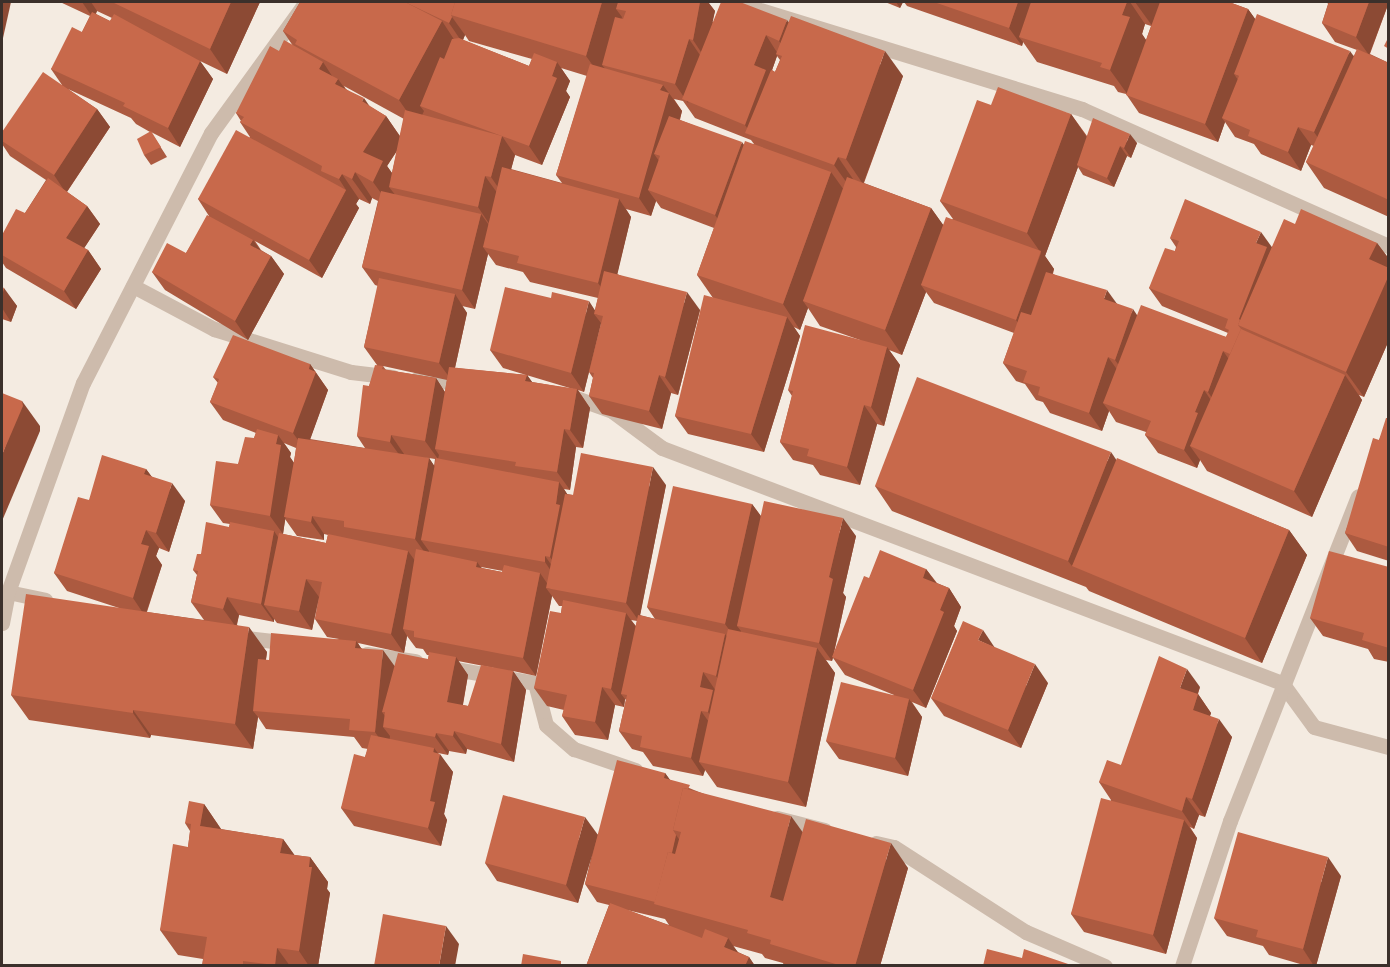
<!DOCTYPE html>
<style>
body{margin:0}
#map{position:relative;width:1390px;height:967px;overflow:hidden;background:#f4ebe1;font-family:"Titillium Web",sans-serif}
div>[style]{position:absolute}
.street>*{height:15px;margin:-7.5px;padding:0 7.5px;transform-origin:7.5px;border-radius:7.5px;background:#cdbbac}
.wall>*{inset:0;background:#ac5a40}
.shaded-wall>*{inset:0;background:#8c4a34}
.building>*{inset:0;background:#c8694b}
span{translate:-50% -50%;white-space:nowrap;text-align:center;line-height:1.15;-webkit-text-stroke:4.5px #fbf5ee;paint-order:stroke}
.frame{position:absolute;inset:0;border:3px solid #3b302b;pointer-events:none}
</style>
<div id="map">
<div class="street">
<i style="left:734px;top:2px;width:364px;rotate:17.1deg"></i>
<i style="left:1082px;top:109px;width:335px;rotate:24.1deg"></i>
<i style="left:133px;top:286px;width:92px;rotate:28deg"></i>
<i style="left:214px;top:329px;width:144px;rotate:17.4deg"></i>
<i style="left:351px;top:372px;width:42px;rotate:6.8deg"></i>
<i style="left:417px;top:379px;width:48px;rotate:4.8deg"></i>
<i style="left:568px;top:395px;width:47px;rotate:20deg"></i>
<i style="left:612px;top:411px;width:62px;rotate:36.5deg"></i>
<i style="left:662px;top:448px;width:663px;rotate:20.76deg"></i>
<i style="left:1282px;top:683px;width:54px;rotate:54deg"></i>
<i style="left:1314px;top:727px;width:77px;rotate:15.1deg"></i>
<i style="left:8px;top:592px;width:38px;rotate:12deg"></i>
<i style="left:2px;top:623px;width:32px;rotate:-79deg"></i>
<i style="left:8px;top:592px;width:222px;rotate:-70.3deg"></i>
<i style="left:83px;top:383px;width:281px;rotate:-62.9deg"></i>
<i style="left:211px;top:133px;width:162px;rotate:-54.1deg"></i>
<i style="left:239px;top:637px;width:51px;rotate:6.7deg"></i>
<i style="left:367px;top:654px;width:49px;rotate:8.3deg"></i>
<i style="left:444px;top:667px;width:92px;rotate:10deg"></i>
<i style="left:535px;top:683px;width:43px;rotate:75.3deg"></i>
<i style="left:546px;top:725px;width:37px;rotate:41deg"></i>
<i style="left:574px;top:749px;width:65px;rotate:19deg"></i>
<i style="left:777px;top:818px;width:49px;rotate:14.3deg"></i>
<i style="left:876px;top:843px;width:18px;rotate:13deg"></i>
<i style="left:894px;top:847px;width:157px;rotate:32.8deg"></i>
<i style="left:1026px;top:932px;width:86px;rotate:23.3deg"></i>
<i style="left:1182px;top:966px;width:153px;rotate:-71.7deg"></i>
<i style="left:1230px;top:821px;width:349px;rotate:-68.5deg"></i>
</div>
<div class="wall">
<i style="clip-path:polygon(evenodd,60px 2px,260px 2px,227px 74px,200px 61px,213px 79px,180px 147px,151px 132px,167px 157px,151px 165px,144px 155px,150px 132px,136px 124px,131px 118px,68px 89px,97px 109px,110px 127px,67px 192px,87px 206px,100px 224px,84px 248px,88px 250px,101px 269px,76px 309px,6px 268px,2px 262px,2px 255px,25px 213px,46px 180px,10px 156px,2px 144px,2px 132px,62px 85px,51px 69px,82px 32px,90px 16px,60px 2px,97px 11px,112px 18px,110px 21px,96px 14px,97px 11px)"></i>
<i style="clip-path:polygon(evenodd,300px 2px,708px 2px,715px 11px,712px 22px,788px 22px,903px 76px,864px 183px,931px 208px,943px 225px,953px 219px,940px 201px,991px 105px,1071px 114px,1087px 136px,1137px 143px,1131px 158px,1127px 156px,1114px 187px,1083px 175px,1078px 167px,1045px 256px,1054px 269px,1053px 274px,1117px 304px,1137px 316px,1226px 337px,1228px 333px,1162px 306px,1149px 288px,1175px 251px,1176px 247px,1170px 238px,1272px 247px,1295px 224px,1377px 243px,1389px 259px,1389px 340px,1364px 397px,1359px 395px,1362px 400px,1312px 517px,1207px 471px,1200px 460px,1197px 468px,1158px 453px,1145px 435px,1146px 432px,1116px 422px,1109px 411px,1102px 431px,1050px 413px,1043px 402px,1036px 400px,1025px 384px,1016px 381px,1003px 363px,1014px 333px,934px 303px,926px 292px,902px 355px,889px 350px,900px 365px,884px 426px,877px 424px,860px 485px,820px 475px,813px 465px,793px 460px,780px 442px,792px 396px,788px 390px,860px 340px,820px 326px,808px 308px,800px 330px,794px 327px,800px 336px,764px 452px,688px 434px,675px 416px,713px 298px,697px 275px,714px 228px,661px 208px,656px 201px,651px 216px,626px 209px,631px 217px,617px 274px,700px 310px,678px 395px,671px 393px,662px 429px,602px 414px,589px 396px,593px 378px,589px 372px,584px 392px,578px 390px,590px 408px,583px 448px,576px 447px,570px 490px,564px 489px,567px 494px,573px 495px,666px 485px,640px 615px,655px 619px,647px 607px,752px 504px,761px 516px,856px 536px,843px 593px,846px 597px,834px 653px,869px 578px,926px 569px,937px 583px,949px 588px,961px 607px,954px 626px,957px 631px,926px 708px,912px 702px,922px 717px,908px 776px,839px 759px,826px 741px,894px 695px,845px 675px,833px 658px,832px 661px,826px 660px,835px 673px,806px 807px,717px 787px,705px 770px,703px 776px,653px 766px,643px 752px,632px 749px,619px 731px,626px 700px,625px 699px,624px 707px,615px 705px,608px 740px,575px 735px,562px 716px,564px 710px,547px 706px,534px 688px,561px 613px,562px 606px,559px 606px,552px 596px,536px 676px,513px 671px,526px 690px,514px 762px,467px 749px,466px 754px,449px 751px,448px 755px,438px 753px,453px 772px,444px 814px,447px 820px,441px 846px,354px 826px,341px 808px,365px 757px,368px 749px,362px 748px,354px 737px,266px 729px,258px 717px,253px 749px,151px 735px,150px 738px,29px 720px,11px 695px,119px 608px,67px 591px,54px 573px,89px 500px,146px 469px,152px 477px,185px 501px,169px 552px,159px 548px,156px 556px,162px 565px,147px 612px,204px 620px,191px 602px,197px 575px,193px 570px,201px 554px,229px 527px,230px 524px,223px 523px,210px 505px,238px 464px,254px 438px,256px 433px,223px 420px,210px 402px,218px 383px,213px 377px,310px 364px,328px 390px,310px 439px,365px 448px,357px 436px,369px 386px,377px 365px,364px 347px,378px 286px,375px 285px,362px 267px,378px 201px,372px 198px,370px 204px,359px 199px,356px 204px,359px 208px,322px 278px,255px 241px,261px 250px,271px 256px,284px 274px,248px 340px,165px 290px,152px 272px,186px 253px,209px 216px,198px 199px,250px 137px,240px 122px,241px 121px,236px 113px,279px 51px,293px 46px,283px 31px,300px 2px,465px 35px,469px 41px,532px 59px,529px 66px,463px 40px,465px 35px,300px 2px,777px 56px,780px 60px,775px 72px,772px 70px,777px 56px,300px 2px,561px 68px,587px 76px,556px 175px,562px 183px,511px 169px,515px 155px,542px 165px,570px 97px,566px 91px,570px 81px,561px 68px,300px 2px,344px 86px,404px 119px,400px 136px,386px 116px,369px 106px,346px 89px,344px 86px,300px 2px,674px 99px,683px 101px,695px 118px,751px 140px,754px 144px,744px 145px,680px 120px,682px 111px,674px 99px,300px 2px,397px 151px,392px 173px,387px 166px,397px 151px,300px 2px,488px 254px,496px 265px,523px 272px,530px 282px,598px 298px,595px 310px,490px 350px,503px 368px,573px 389px,532px 382px,527px 375px,455px 368px,467px 313px,462px 306px,475px 309px,488px 254px,300px 2px,601px 323px,601px 324px,590px 366px,601px 323px,300px 2px,383px 366px,447px 380px,445px 392px,436px 378px,386px 370px,383px 366px,300px 2px,284px 443px,296px 448px,294px 463px,290px 457px,291px 453px,284px 443px,300px 2px,404px 454px,435px 459px,434px 466px,429px 458px,404px 454px,300px 2px,285px 519px,297px 536px,324px 540px,324px 534px,328px 535px,326px 543px,283px 534px,285px 519px,300px 2px,481px 567px,503px 571px,502px 572px,482px 568px,481px 567px,300px 2px,319px 597px,315px 619px,327px 637px,339px 639px,269px 660px,266px 660px,267px 652px,237px 625px,239px 615px,274px 622px,274px 619px,277px 623px,312px 630px,319px 597px,300px 2px,631px 620px,637px 621px,636px 626px,631px 620px,300px 2px,407px 636px,416px 648px,423px 649px,427px 655px,429px 655px,428px 659px,394px 666px,361px 648px,358px 643px,404px 653px,407px 636px,300px 2px,458px 661px,494px 668px,468px 706px,463px 705px,468px 675px,458px 661px)"></i>
<i style="clip-path:polygon(885px 2px,903px 2px,900px 8px)"></i>
<i style="clip-path:polygon(evenodd,904px 2px,1229px 2px,1248px 9px,1255px 19px,1354px 56px,1357px 50px,1335px 42px,1322px 23px,1328px 4px,1327px 2px,1389px 2px,1370px 54px,1389px 63px,1389px 217px,1324px 188px,1306px 162px,1314px 146px,1311px 145px,1301px 171px,1261px 154px,1254px 144px,1235px 137px,1225px 122px,1218px 142px,1139px 113px,1126px 94px,1118px 92px,1114px 86px,1037px 62px,1023px 42px,1022px 46px,907px 6px,904px 2px,1145px 24px,1151px 26px,1146px 40px,1142px 34px,1145px 24px)"></i>
<i style="clip-path:polygon(2px 287px,17px 306px,11px 322px,2px 319px)"></i>
<i style="clip-path:polygon(1389px 418px,1389px 561px,1357px 551px,1345px 533px,1379px 440px)"></i>
<i style="clip-path:polygon(1116px 460px,1289px 530px,1307px 555px,1262px 663px,1089px 591px,1086px 587px,892px 511px,875px 486px)"></i>
<i style="clip-path:polygon(1389px 567px,1389px 662px,1374px 659px,1368px 649px,1323px 636px,1310px 618px)"></i>
<i style="clip-path:polygon(1048px 683px,1021px 748px,944px 716px,931px 698px)"></i>
<i style="clip-path:polygon(1200px 687px,1198px 694px,1211px 713px,1210px 716px,1232px 737px,1205px 817px,1199px 815px,1194px 829px,1190px 827px,1197px 838px,1166px 954px,1084px 932px,1071px 914px,1111px 800px,1099px 782px,1121px 765px)"></i>
<i style="clip-path:polygon(evenodd,665px 773px,670px 780px,694px 790px,802px 832px,908px 868px,880px 966px,784px 966px,783px 963px,765px 958px,762px 954px,733px 946px,738px 952px,749px 957px,755px 966px,586px 966px,609px 905px,597px 902px,585px 884px,592px 854px,578px 903px,497px 881px,485px 863px,597px 835px,665px 773px,627px 910px,665px 919px,669px 925px,627px 910px)"></i>
<i style="clip-path:polygon(204px 804px,221px 829px,283px 839px,294px 855px,310px 857px,328px 882px,327px 889px,330px 893px,318px 966px,202px 966px,203px 959px,178px 955px,160px 930px,188px 847px,190px 831px,185px 823px)"></i>
<i style="clip-path:polygon(1341px 876px,1316px 966px,1307px 966px,1269px 955px,1263px 946px,1227px 936px,1214px 918px)"></i>
</div>
<div class="shaded-wall">
<i style="clip-path:polygon(2px 2px,11px 2px,3px 38px,2px 37px)"></i>
<i style="clip-path:polygon(82px 2px,91px 2px,97px 11px,93px 18px)"></i>
<i style="clip-path:polygon(231px 2px,260px 2px,227px 74px,210px 49px)"></i>
<i style="clip-path:polygon(602px 2px,626px 2px,616px 9px,622px 17px,608px 66px,602px 65px,607px 71px,604px 81px,586px 56px)"></i>
<i style="clip-path:polygon(700px 2px,708px 2px,715px 11px,705px 58px,693px 40px)"></i>
<i style="clip-path:polygon(896px 2px,903px 2px,900px 8px)"></i>
<i style="clip-path:polygon(1018px 2px,1037px 2px,1019px 37px,1023px 42px,1022px 46px,1009px 28px)"></i>
<i style="clip-path:polygon(1127px 2px,1130px 2px,1145px 24px,1142px 34px,1148px 43px,1128px 95px,1110px 70px,1122px 15px)"></i>
<i style="clip-path:polygon(1135px 2px,1162px 2px,1153px 27px)"></i>
<i style="clip-path:polygon(1369px 2px,1389px 2px,1369px 55px,1356px 37px)"></i>
<i style="clip-path:polygon(1248px 9px,1261px 27px,1239px 76px,1234px 74px,1240px 83px,1222px 118px,1225px 122px,1218px 142px,1205px 124px)"></i>
<i style="clip-path:polygon(452px 17px,465px 35px,462px 42px,449px 23px)"></i>
<i style="clip-path:polygon(787px 20px,800px 38px,791px 59px,779px 41px)"></i>
<i style="clip-path:polygon(442px 21px,459px 47px,420px 106px,424px 111px,417px 126px,399px 100px)"></i>
<i style="clip-path:polygon(766px 35px,778px 54px,776px 54px,777px 56px,770px 76px,752px 135px,745px 125px,754px 65px)"></i>
<i style="clip-path:polygon(689px 39px,702px 58px,688px 103px,675px 84px)"></i>
<i style="clip-path:polygon(885px 51px,903px 76px,863px 184px,846px 159px)"></i>
<i style="clip-path:polygon(1350px 51px,1363px 69px,1327px 151px,1314px 132px)"></i>
<i style="clip-path:polygon(200px 61px,213px 79px,180px 147px,168px 128px)"></i>
<i style="clip-path:polygon(323px 62px,336px 82px,338px 79px,356px 104px,319px 69px)"></i>
<i style="clip-path:polygon(557px 62px,570px 81px,566px 91px,570px 97px,542px 165px,529px 146px,552px 76px)"></i>
<i style="clip-path:polygon(663px 85px,682px 111px,666px 166px,660px 156px,654px 154px,665px 169px,648px 190px,656px 201px,651px 216px,639px 198px,660px 90px)"></i>
<i style="clip-path:polygon(364px 98px,381px 123px,386px 116px,403px 141px,387px 166px,401px 186px,389px 187px,396px 196px,391px 207px,373px 182px,363px 152px,362px 101px)"></i>
<i style="clip-path:polygon(97px 109px,110px 127px,66px 193px,54px 175px)"></i>
<i style="clip-path:polygon(1071px 114px,1088px 139px,1077px 165px,1078px 167px,1045px 256px,1054px 269px,1029px 338px,1016px 320px,1041px 253px,1027px 233px)"></i>
<i style="clip-path:polygon(1298px 127px,1311px 145px,1301px 171px,1288px 152px)"></i>
<i style="clip-path:polygon(1130px 134px,1137px 143px,1131px 158px,1124px 148px)"></i>
<i style="clip-path:polygon(502px 136px,515px 155px,504px 196px,491px 177px)"></i>
<i style="clip-path:polygon(742px 142px,755px 161px,728px 234px,715px 215px)"></i>
<i style="clip-path:polygon(1120px 146px,1127px 156px,1114px 187px,1107px 178px)"></i>
<i style="clip-path:polygon(838px 157px,855px 182px,852px 190px,834px 165px)"></i>
<i style="clip-path:polygon(355px 172px,372px 198px,370px 204px,352px 179px)"></i>
<i style="clip-path:polygon(831px 172px,849px 197px,803px 301px,808px 308px,800px 330px,783px 304px)"></i>
<i style="clip-path:polygon(342px 174px,359px 199px,356px 204px,359px 208px,322px 278px,309px 260px,346px 190px,339px 179px)"></i>
<i style="clip-path:polygon(485px 176px,498px 194px,490px 225px,478px 207px)"></i>
<i style="clip-path:polygon(619px 199px,631px 217px,611px 301px,598px 283px)"></i>
<i style="clip-path:polygon(87px 206px,100px 224px,79px 256px,66px 238px)"></i>
<i style="clip-path:polygon(931px 208px,949px 233px,921px 285px,926px 292px,902px 355px,885px 330px)"></i>
<i style="clip-path:polygon(481px 214px,494px 232px,483px 247px,488px 254px,475px 309px,462px 290px)"></i>
<i style="clip-path:polygon(1261px 232px,1274px 250px,1243px 326px,1239px 319px,1256px 243px)"></i>
<i style="clip-path:polygon(253px 240px,266px 258px,250px 245px)"></i>
<i style="clip-path:polygon(1377px 243px,1389px 259px,1389px 340px,1364px 397px,1346px 372px,1369px 259px)"></i>
<i style="clip-path:polygon(88px 250px,101px 269px,76px 309px,64px 291px)"></i>
<i style="clip-path:polygon(271px 256px,284px 274px,248px 340px,235px 321px)"></i>
<i style="clip-path:polygon(4px 288px,17px 306px,11px 322px,2px 308px,2px 296px)"></i>
<i style="clip-path:polygon(1107px 290px,1120px 308px,1104px 299px)"></i>
<i style="clip-path:polygon(687px 292px,700px 310px,678px 395px,665px 377px)"></i>
<i style="clip-path:polygon(455px 294px,467px 313px,452px 381px,439px 363px)"></i>
<i style="clip-path:polygon(589px 301px,598px 315px,594px 314px,601px 323px,584px 392px,571px 373px)"></i>
<i style="clip-path:polygon(1133px 309px,1145px 327px,1128px 378px,1115px 360px)"></i>
<i style="clip-path:polygon(787px 317px,800px 336px,764px 452px,751px 434px)"></i>
<i style="clip-path:polygon(887px 347px,900px 365px,884px 426px,871px 407px)"></i>
<i style="clip-path:polygon(1223px 351px,1236px 369px,1220px 410px,1208px 392px)"></i>
<i style="clip-path:polygon(1108px 357px,1121px 375px,1103px 403px,1109px 411px,1102px 431px,1089px 413px)"></i>
<i style="clip-path:polygon(310px 364px,328px 390px,306px 451px,293px 433px)"></i>
<i style="clip-path:polygon(527px 375px,540px 393px,525px 381px)"></i>
<i style="clip-path:polygon(659px 375px,671px 393px,662px 429px,649px 411px)"></i>
<i style="clip-path:polygon(1345px 375px,1362px 400px,1312px 517px,1294px 491px)"></i>
<i style="clip-path:polygon(436px 378px,448px 397px,435px 449px,439px 455px,438px 459px,425px 441px)"></i>
<i style="clip-path:polygon(577px 389px,590px 408px,583px 448px,570px 430px)"></i>
<i style="clip-path:polygon(1204px 390px,1217px 409px,1190px 446px,1200px 460px,1197px 468px,1184px 450px,1195px 412px)"></i>
<i style="clip-path:polygon(22px 401px,40px 426px,40px 431px,2px 521px,2px 455px)"></i>
<i style="clip-path:polygon(864px 405px,877px 424px,860px 485px,847px 467px)"></i>
<i style="clip-path:polygon(564px 429px,576px 447px,570px 490px,557px 472px)"></i>
<i style="clip-path:polygon(278px 435px,291px 453px,290px 457px,294px 463px,283px 534px,270px 516px,276px 444px)"></i>
<i style="clip-path:polygon(391px 435px,404px 454px,403px 460px,390px 442px)"></i>
<i style="clip-path:polygon(1111px 452px,1128px 477px,1072px 566px,1068px 561px)"></i>
<i style="clip-path:polygon(429px 458px,442px 477px,421px 540px,429px 551px,428px 557px,415px 539px)"></i>
<i style="clip-path:polygon(653px 467px,666px 485px,639px 621px,626px 603px)"></i>
<i style="clip-path:polygon(146px 469px,159px 487px,144px 474px)"></i>
<i style="clip-path:polygon(559px 482px,572px 501px,563px 576px,550px 557px,556px 504px)"></i>
<i style="clip-path:polygon(172px 483px,185px 501px,169px 552px,156px 533px)"></i>
<i style="clip-path:polygon(752px 504px,765px 522px,737px 626px,741px 631px,738px 642px,725px 624px)"></i>
<i style="clip-path:polygon(312px 516px,324px 534px,324px 540px,311px 522px)"></i>
<i style="clip-path:polygon(843px 518px,856px 536px,843px 593px,846px 597px,832px 661px,819px 643px,829px 577px)"></i>
<i style="clip-path:polygon(146px 530px,159px 548px,156px 556px,162px 565px,145px 616px,133px 598px,141px 544px)"></i>
<i style="clip-path:polygon(1289px 530px,1307px 555px,1262px 663px,1245px 638px)"></i>
<i style="clip-path:polygon(274px 531px,286px 549px,264px 605px,274px 619px,274px 622px,261px 604px)"></i>
<i style="clip-path:polygon(408px 551px,421px 569px,403px 629px,407px 636px,404px 653px,391px 634px)"></i>
<i style="clip-path:polygon(545px 556px,558px 574px,557px 580px,545px 562px)"></i>
<i style="clip-path:polygon(477px 562px,490px 580px,476px 567px)"></i>
<i style="clip-path:polygon(926px 569px,939px 587px,923px 578px)"></i>
<i style="clip-path:polygon(540px 573px,551px 589px,546px 588px,552px 596px,536px 676px,523px 658px)"></i>
<i style="clip-path:polygon(306px 579px,319px 597px,312px 630px,299px 611px)"></i>
<i style="clip-path:polygon(949px 588px,961px 607px,954px 626px,957px 631px,926px 708px,913px 690px,940px 610px)"></i>
<i style="clip-path:polygon(227px 597px,239px 615px,236px 627px,223px 609px)"></i>
<i style="clip-path:polygon(626px 613px,639px 631px,621px 694px,625px 699px,624px 707px,611px 689px)"></i>
<i style="clip-path:polygon(249px 627px,267px 652px,258px 711px,253px 711px,258px 717px,253px 749px,235px 724px)"></i>
<i style="clip-path:polygon(983px 630px,995px 648px,978px 640px)"></i>
<i style="clip-path:polygon(725px 634px,738px 652px,729px 694px,716px 676px)"></i>
<i style="clip-path:polygon(356px 641px,369px 659px,355px 648px)"></i>
<i style="clip-path:polygon(817px 648px,835px 673px,806px 807px,788px 782px)"></i>
<i style="clip-path:polygon(383px 650px,396px 668px,385px 712px,382px 712px,391px 724px,383px 727px,390px 736px,388px 751px,375px 732px)"></i>
<i style="clip-path:polygon(456px 657px,468px 675px,460px 720px,447px 702px)"></i>
<i style="clip-path:polygon(1035px 664px,1048px 683px,1021px 748px,1008px 730px)"></i>
<i style="clip-path:polygon(1187px 669px,1200px 687px,1193px 706px,1180px 688px)"></i>
<i style="clip-path:polygon(513px 671px,526px 690px,514px 762px,501px 744px)"></i>
<i style="clip-path:polygon(703px 672px,716px 691px,720px 730px,708px 712px,700px 687px)"></i>
<i style="clip-path:polygon(602px 687px,615px 705px,608px 740px,595px 722px)"></i>
<i style="clip-path:polygon(1198px 694px,1211px 713px,1206px 728px,1193px 710px)"></i>
<i style="clip-path:polygon(909px 699px,922px 717px,908px 776px,895px 758px)"></i>
<i style="clip-path:polygon(133px 710px,151px 735px,150px 738px,133px 713px)"></i>
<i style="clip-path:polygon(701px 711px,714px 729px,699px 762px,705px 770px,703px 776px,691px 758px)"></i>
<i style="clip-path:polygon(1219px 719px,1232px 737px,1205px 817px,1192px 799px)"></i>
<i style="clip-path:polygon(454px 731px,467px 749px,466px 754px,453px 736px)"></i>
<i style="clip-path:polygon(436px 733px,449px 751px,448px 755px,435px 737px)"></i>
<i style="clip-path:polygon(434px 748px,440px 756px,440px 754px,453px 772px,444px 814px,447px 820px,441px 846px,428px 828px)"></i>
<i style="clip-path:polygon(665px 773px,678px 791px,664px 778px)"></i>
<i style="clip-path:polygon(1186px 797px,1199px 815px,1194px 829px,1182px 811px)"></i>
<i style="clip-path:polygon(204px 804px,221px 829px,200px 826px)"></i>
<i style="clip-path:polygon(791px 816px,809px 841px,788px 922px,770px 897px)"></i>
<i style="clip-path:polygon(585px 817px,598px 835px,578px 903px,566px 885px)"></i>
<i style="clip-path:polygon(1184px 820px,1197px 838px,1166px 954px,1153px 935px)"></i>
<i style="clip-path:polygon(676px 835px,689px 853px,659px 903px)"></i>
<i style="clip-path:polygon(283px 839px,301px 864px,280px 853px)"></i>
<i style="clip-path:polygon(891px 843px,908px 868px,880px 966px,855px 966px)"></i>
<i style="clip-path:polygon(310px 857px,328px 882px,327px 889px,330px 893px,318px 966px,309px 966px,299px 951px)"></i>
<i style="clip-path:polygon(1328px 857px,1341px 876px,1316px 966px,1314px 966px,1303px 949px)"></i>
<i style="clip-path:polygon(446px 926px,459px 944px,455px 966px,439px 966px)"></i>
<i style="clip-path:polygon(728px 938px,745px 963px,724px 947px)"></i>
<i style="clip-path:polygon(277px 948px,290px 966px,275px 965px)"></i>
<i style="clip-path:polygon(749px 957px,755px 966px,745px 966px)"></i>
</div>
<div class="building">
<i style="clip-path:polygon(112px 2px,231px 2px,210px 49px)"></i>
<i style="clip-path:polygon(300px 2px,405px 2px,442px 21px,399px 100px,295px 44px,297px 40px,283px 31px)"></i>
<i style="clip-path:polygon(408px 2px,455px 2px,451px 15px,452px 17px,449px 23px,407px 3px)"></i>
<i style="clip-path:polygon(455px 2px,602px 2px,586px 56px,451px 15px)"></i>
<i style="clip-path:polygon(618px 2px,700px 2px,693px 40px,689px 39px,675px 84px,602px 65px,615px 17px,623px 19px,626px 11px,616px 9px)"></i>
<i style="clip-path:polygon(721px 2px,740px 2px,787px 20px,779px 41px,766px 35px,754px 65px,766px 70px,745px 125px,682px 99px)"></i>
<i style="clip-path:polygon(934px 2px,1018px 2px,1009px 28px)"></i>
<i style="clip-path:polygon(1031px 2px,1127px 2px,1122px 15px,1130px 17px,1110px 70px,1100px 67px,1102px 63px,1019px 37px)"></i>
<i style="clip-path:polygon(1160px 2px,1229px 2px,1248px 9px,1205px 124px,1126px 95px)"></i>
<i style="clip-path:polygon(1329px 2px,1369px 2px,1356px 37px,1322px 23px)"></i>
<i style="clip-path:polygon(92px 12px,110px 21px,114px 14px,200px 61px,168px 128px,123px 106px,125px 103px,51px 69px,72px 27px,82px 32px)"></i>
<i style="clip-path:polygon(1257px 14px,1350px 51px,1314px 132px,1298px 127px,1288px 152px,1248px 136px,1250px 130px,1222px 118px,1239px 76px,1234px 74px)"></i>
<i style="clip-path:polygon(791px 16px,885px 51px,846px 159px,838px 157px,834px 165px,745px 133px,771px 70px,775px 72px,782px 56px,776px 54px)"></i>
<i style="clip-path:polygon(1389px 36px,1389px 49px,1384px 46px)"></i>
<i style="clip-path:polygon(459px 38px,529px 66px,534px 53px,557px 62px,552px 76px,557px 78px,529px 146px,420px 106px,440px 57px,444px 59px,452px 39px)"></i>
<i style="clip-path:polygon(284px 40px,323px 62px,319px 69px,338px 79px,335px 84px,364px 98px,362px 101px,386px 116px,363px 152px,383px 161px,373px 182px,355px 172px,352px 179px,342px 174px,339px 179px,321px 171px,322px 166px,240px 122px,244px 117px,236px 113px,270px 46px,279px 51px)"></i>
<i style="clip-path:polygon(1357px 49px,1389px 63px,1389px 200px,1306px 162px)"></i>
<i style="clip-path:polygon(590px 64px,663px 85px,660px 90px,669px 93px,639px 198px,556px 175px)"></i>
<i style="clip-path:polygon(43px 72px,97px 109px,54px 175px,2px 141px,2px 132px)"></i>
<i style="clip-path:polygon(998px 87px,1071px 114px,1027px 233px,940px 201px,977px 100px,991px 105px)"></i>
<i style="clip-path:polygon(405px 110px,502px 136px,491px 177px,485px 176px,478px 207px,389px 187px)"></i>
<i style="clip-path:polygon(669px 116px,742px 142px,715px 215px,648px 190px,660px 156px,654px 154px)"></i>
<i style="clip-path:polygon(1093px 118px,1130px 134px,1124px 148px,1120px 146px,1107px 178px,1077px 165px)"></i>
<i style="clip-path:polygon(236px 130px,346px 190px,309px 260px,198px 199px)"></i>
<i style="clip-path:polygon(151px 131px,161px 147px,144px 155px,137px 139px)"></i>
<i style="clip-path:polygon(745px 141px,831px 172px,783px 304px,697px 275px)"></i>
<i style="clip-path:polygon(502px 167px,619px 199px,598px 283px,517px 263px,519px 256px,483px 247px)"></i>
<i style="clip-path:polygon(847px 177px,931px 208px,885px 330px,803px 301px)"></i>
<i style="clip-path:polygon(48px 178px,87px 206px,66px 238px,88px 250px,64px 291px,2px 255px,2px 235px,16px 209px,25px 213px)"></i>
<i style="clip-path:polygon(381px 191px,481px 214px,462px 290px,362px 267px)"></i>
<i style="clip-path:polygon(1185px 199px,1261px 232px,1256px 243px,1267px 247px,1239px 319px,1240px 320px,1238px 325px,1241px 329px,1230px 354px,1223px 351px,1208px 392px,1204px 390px,1195px 412px,1198px 413px,1184px 450px,1145px 435px,1151px 421px,1103px 403px,1141px 305px,1229px 338px,1226px 337px,1229px 330px,1225px 328px,1228px 319px,1149px 288px,1165px 248px,1175px 251px,1179px 241px,1170px 238px)"></i>
<i style="clip-path:polygon(1301px 209px,1377px 243px,1369px 259px,1389px 268px,1389px 275px,1346px 372px,1238px 325px,1284px 219px,1295px 224px)"></i>
<i style="clip-path:polygon(207px 215px,253px 240px,250px 245px,271px 256px,235px 321px,152px 272px,167px 243px,186px 253px)"></i>
<i style="clip-path:polygon(946px 217px,1041px 251px,1016px 320px,921px 285px)"></i>
<i style="clip-path:polygon(604px 271px,687px 292px,665px 377px,659px 375px,649px 411px,589px 396px,594px 373px,589px 372px,603px 316px,594px 314px)"></i>
<i style="clip-path:polygon(1046px 272px,1107px 290px,1104px 299px,1133px 309px,1115px 360px,1108px 357px,1089px 413px,1038px 395px,1040px 387px,1023px 382px,1027px 371px,1003px 363px,1021px 312px,1031px 315px)"></i>
<i style="clip-path:polygon(379px 278px,455px 294px,439px 363px,364px 347px)"></i>
<i style="clip-path:polygon(2px 287px,4px 288px,2px 296px)"></i>
<i style="clip-path:polygon(505px 287px,551px 298px,552px 292px,589px 301px,571px 373px,490px 350px)"></i>
<i style="clip-path:polygon(704px 295px,787px 317px,751px 434px,675px 416px)"></i>
<i style="clip-path:polygon(805px 325px,887px 347px,871px 407px,864px 405px,847px 467px,807px 456px,809px 449px,780px 442px,793px 391px,788px 390px)"></i>
<i style="clip-path:polygon(1241px 329px,1345px 375px,1294px 491px,1190px 446px)"></i>
<i style="clip-path:polygon(233px 335px,310px 364px,309px 369px,316px 372px,293px 433px,210px 402px,219px 379px,213px 377px)"></i>
<i style="clip-path:polygon(375px 365px,383px 366px,382px 369px,436px 378px,425px 441px,391px 435px,390px 442px,357px 436px,363px 385px,369px 386px)"></i>
<i style="clip-path:polygon(449px 367px,527px 375px,525px 381px,577px 389px,570px 430px,564px 429px,557px 472px,515px 466px,516px 462px,435px 449px)"></i>
<i style="clip-path:polygon(917px 377px,1111px 452px,1068px 561px,875px 486px)"></i>
<i style="clip-path:polygon(2px 393px,22px 401px,23px 406px,2px 455px)"></i>
<i style="clip-path:polygon(1386px 418px,1389px 418px,1389px 547px,1345px 533px,1373px 438px,1379px 440px)"></i>
<i style="clip-path:polygon(257px 429px,278px 435px,276px 444px,281px 445px,270px 516px,210px 505px,216px 461px,238px 464px,245px 437px,254px 438px)"></i>
<i style="clip-path:polygon(298px 438px,429px 458px,415px 539px,344px 527px,344px 521px,312px 516px,311px 522px,284px 517px)"></i>
<i style="clip-path:polygon(581px 453px,653px 467px,626px 603px,546px 588px,565px 494px,573px 495px)"></i>
<i style="clip-path:polygon(102px 455px,146px 469px,144px 474px,172px 483px,156px 533px,146px 530px,141px 544px,149px 546px,133px 598px,54px 573px,78px 497px,89px 500px)"></i>
<i style="clip-path:polygon(436px 458px,559px 482px,556px 504px,560px 505px,550px 557px,545px 556px,545px 562px,421px 540px)"></i>
<i style="clip-path:polygon(1117px 458px,1289px 530px,1245px 638px,1072px 566px)"></i>
<i style="clip-path:polygon(673px 486px,752px 504px,725px 624px,647px 607px)"></i>
<i style="clip-path:polygon(764px 501px,843px 518px,829px 577px,833px 579px,819px 643px,737px 626px)"></i>
<i style="clip-path:polygon(206px 522px,229px 527px,230px 522px,274px 531px,261px 604px,227px 597px,223px 609px,191px 602px,198px 571px,193px 570px,197px 554px,201px 554px)"></i>
<i style="clip-path:polygon(279px 533px,326px 543px,328px 534px,408px 551px,391px 634px,315px 619px,322px 582px,306px 579px,299px 611px,264px 605px)"></i>
<i style="clip-path:polygon(416px 549px,477px 562px,476px 567px,502px 572px,504px 565px,540px 573px,523px 658px,414px 637px,414px 631px,403px 629px)"></i>
<i style="clip-path:polygon(880px 550px,926px 569px,923px 578px,949px 588px,940px 610px,944px 612px,913px 690px,832px 657px,864px 576px,869px 578px)"></i>
<i style="clip-path:polygon(1329px 551px,1389px 567px,1389px 648px,1362px 640px,1364px 633px,1310px 618px)"></i>
<i style="clip-path:polygon(26px 594px,249px 627px,235px 724px,133px 710px,133px 713px,11px 695px)"></i>
<i style="clip-path:polygon(563px 600px,626px 613px,611px 689px,602px 687px,595px 722px,562px 716px,567px 695px,534px 688px,550px 611px,561px 613px)"></i>
<i style="clip-path:polygon(638px 615px,725px 634px,716px 676px,703px 672px,700px 687px,713px 690px,708px 712px,701px 711px,691px 758px,640px 747px,642px 736px,619px 731px,627px 695px,621px 694px)"></i>
<i style="clip-path:polygon(963px 621px,983px 630px,978px 640px,1035px 664px,1008px 730px,931px 698px)"></i>
<i style="clip-path:polygon(728px 629px,817px 648px,788px 782px,699px 762px)"></i>
<i style="clip-path:polygon(271px 633px,356px 641px,355px 648px,383px 650px,375px 732px,349px 730px,350px 719px,253px 711px,258px 659px,269px 660px)"></i>
<i style="clip-path:polygon(429px 652px,456px 657px,447px 702px,468px 706px,481px 665px,513px 671px,501px 744px,454px 731px,453px 736px,436px 733px,435px 737px,383px 727px,385px 712px,382px 712px,398px 653px,428px 659px)"></i>
<i style="clip-path:polygon(1159px 656px,1187px 669px,1180px 688px,1198px 694px,1193px 710px,1219px 719px,1192px 799px,1186px 797px,1182px 811px,1099px 782px,1107px 760px,1121px 765px)"></i>
<i style="clip-path:polygon(841px 682px,909px 699px,895px 758px,826px 741px)"></i>
<i style="clip-path:polygon(371px 735px,434px 748px,433px 752px,440px 754px,430px 801px,435px 802px,428px 828px,341px 808px,354px 754px,365px 757px)"></i>
<i style="clip-path:polygon(617px 760px,665px 773px,664px 778px,690px 785px,688px 789px,683px 788px,673px 830px,676px 835px,672px 853px,668px 852px,655px 902px,585px 884px)"></i>
<i style="clip-path:polygon(683px 788px,791px 816px,770px 897px,783px 901px,806px 819px,891px 843px,855px 966px,842px 966px,770px 944px,771px 940px,747px 933px,748px 930px,654px 904px,668px 852px,675px 854px,681px 832px,673px 830px)"></i>
<i style="clip-path:polygon(503px 795px,585px 817px,566px 885px,485px 863px)"></i>
<i style="clip-path:polygon(1101px 798px,1184px 820px,1153px 935px,1071px 914px)"></i>
<i style="clip-path:polygon(189px 801px,204px 804px,200px 826px,283px 839px,280px 853px,310px 857px,309px 867px,312px 867px,299px 951px,277px 948px,275px 965px,243px 961px,243px 966px,202px 966px,207px 937px,160px 930px,173px 844px,188px 847px,191px 824px,185px 823px)"></i>
<i style="clip-path:polygon(1238px 832px,1328px 857px,1303px 949px,1256px 937px,1258px 930px,1214px 918px)"></i>
<i style="clip-path:polygon(610px 903px,702px 938px,705px 929px,728px 938px,724px 947px,749px 957px,745px 966px,586px 966px)"></i>
<i style="clip-path:polygon(383px 914px,446px 926px,439px 966px,374px 966px)"></i>
<i style="clip-path:polygon(987px 949px,1022px 958px,1024px 949px,1074px 966px,983px 966px)"></i>
<i style="clip-path:polygon(523px 954px,561px 961px,561px 966px,521px 966px)"></i>
</div>
<div class="frame"></div>
</div>
